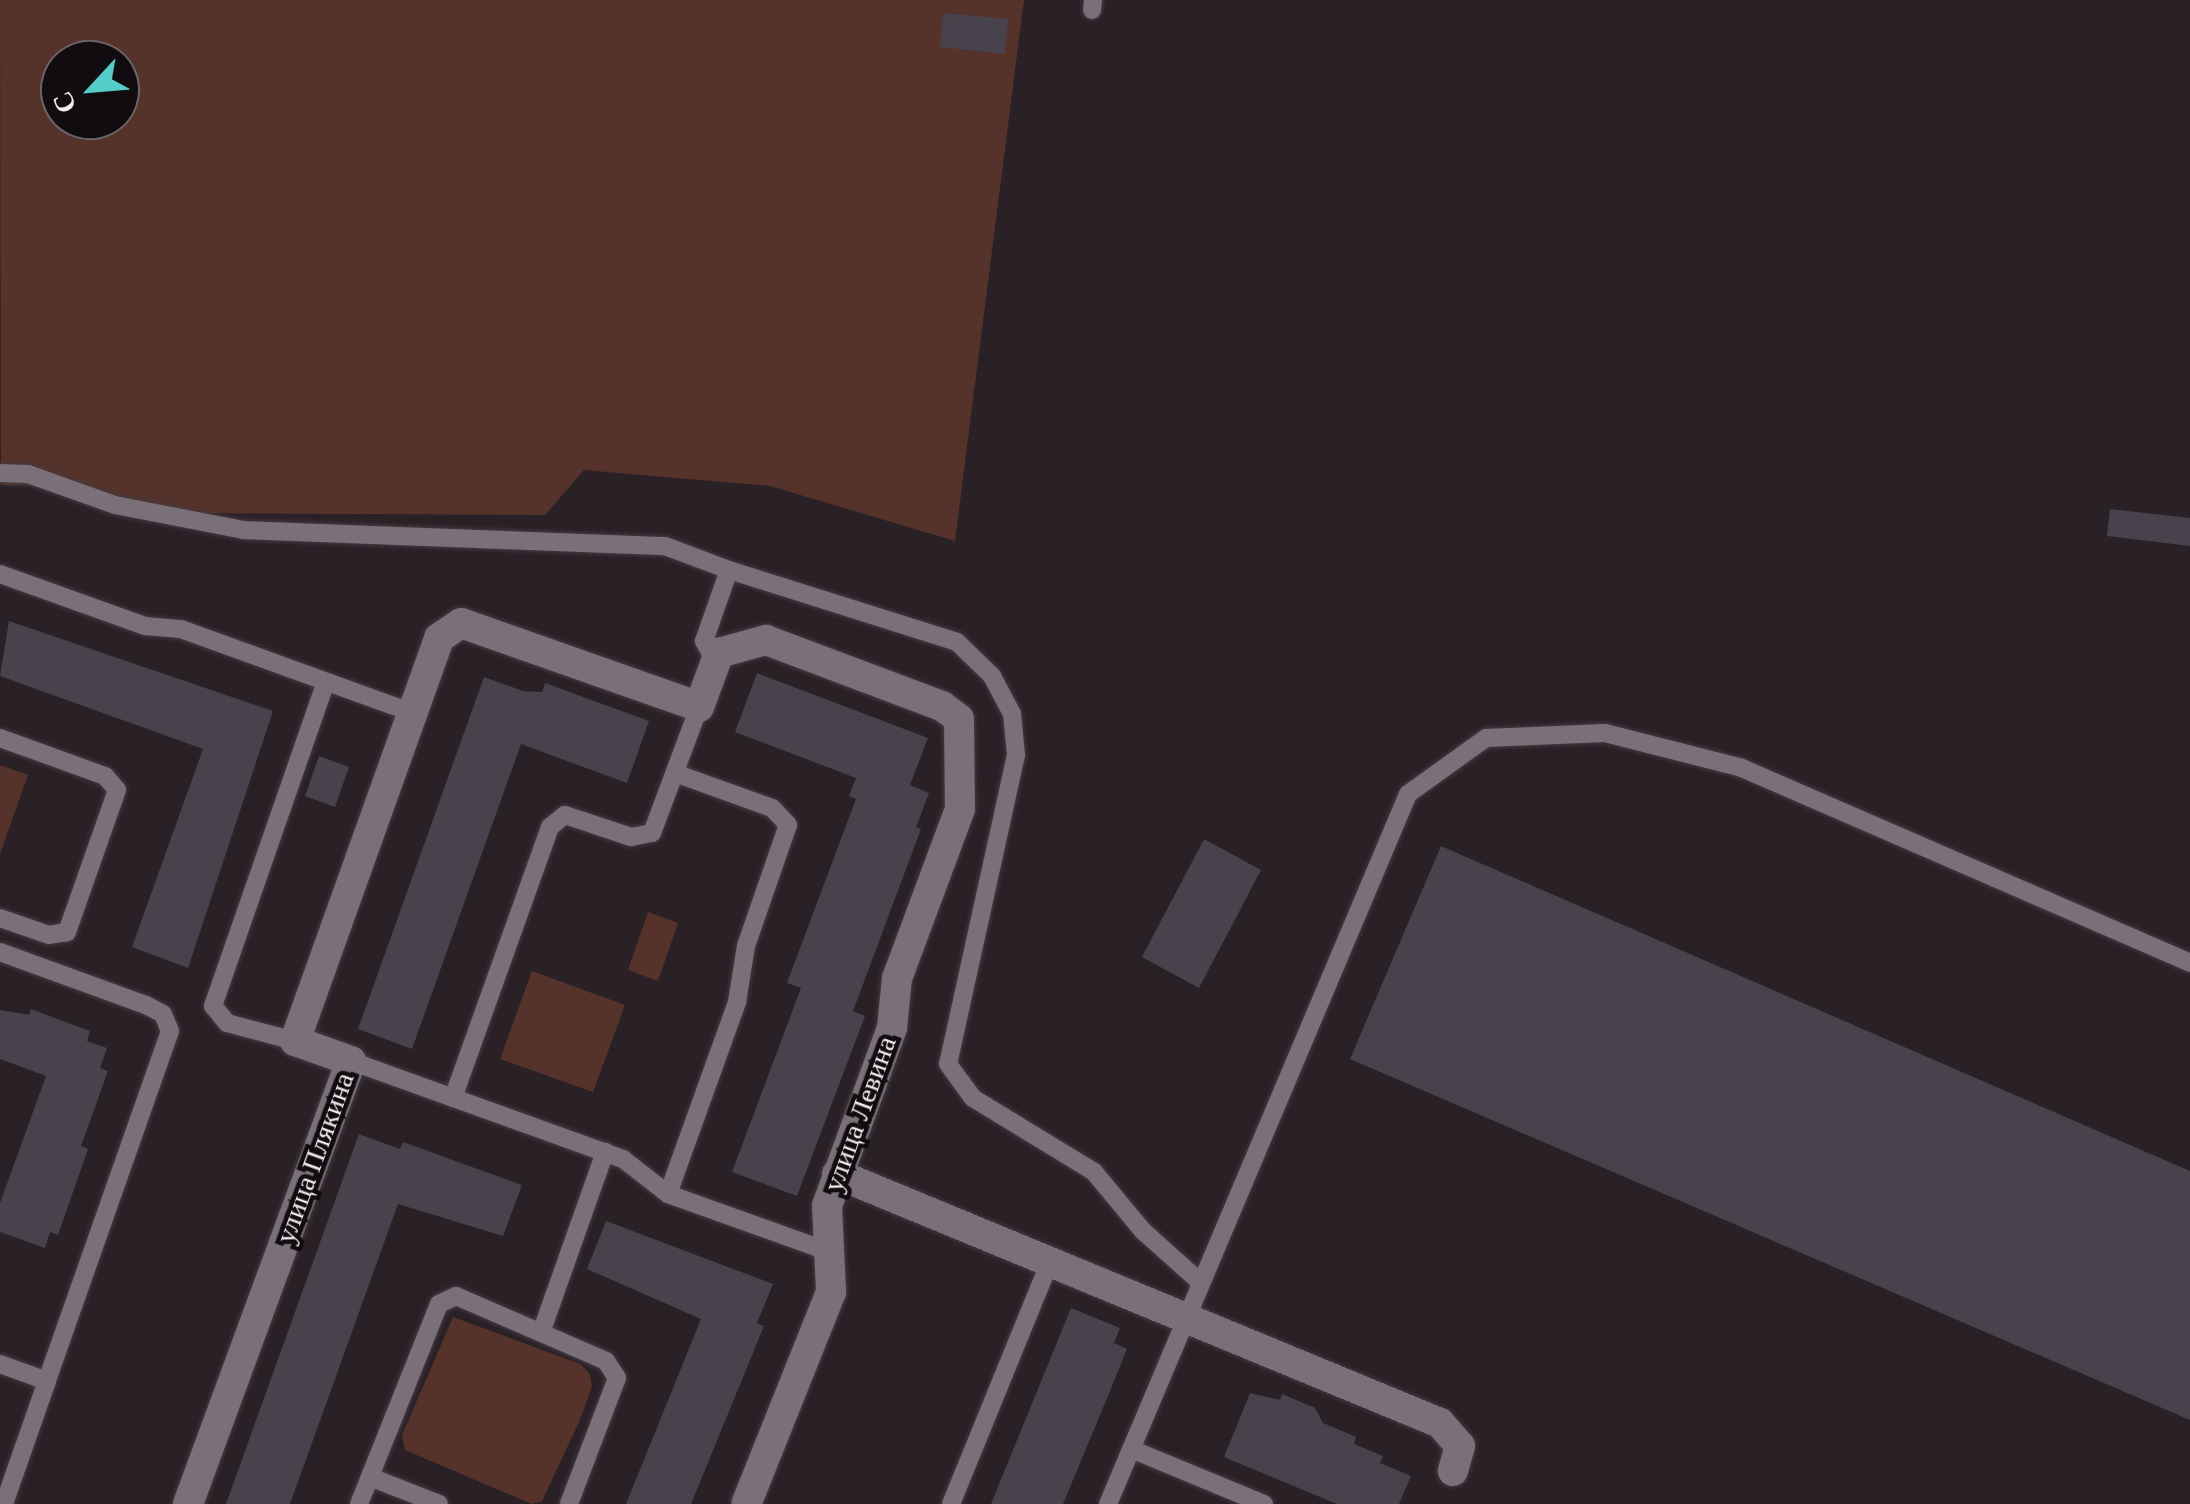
<!DOCTYPE html>
<meta charset="utf-8">
<style>
body{margin:0}
#map{position:relative;width:2190px;height:1504px;overflow:hidden;background:#2a2127;font-family:"Times New Roman",serif}
div>[style]{position:absolute}
.green>*{inset:0;background:#56332a}
.building>*{inset:0;background:#47424c}
.roads{filter:drop-shadow(0 0 2px #443b41) drop-shadow(0 0 2px #443b41)}
.lane>*{height:18px;margin:-9px;padding:0 9px;transform-origin:9px;border-radius:9px;background:#7c7078}
.street>*{height:30px;margin:-15px;padding:0 15px;transform-origin:15px;border-radius:15px;background:#7c7078}
span{translate:-50% -50%;white-space:nowrap;text-align:center;line-height:1.15;-webkit-text-stroke:9px #100c0f;paint-order:stroke}
.street-label{font-size:28px;color:#f0e9ee}
.north{position:absolute;left:40px;top:40px;width:100px;height:100px;box-sizing:border-box;background:#100c0f;border:2px solid #6a6468;border-radius:50%;rotate:244deg;font-size:28px;font-weight:700;line-height:40px;text-align:center;color:#f0e9ee}
.north::after{content:'';display:block;margin:auto;width:35px;height:45px;background:#54cdc8;clip-path:polygon(50% 0,100% 100%,50% 72%,0 100%)}
</style>
<div id="map">
<div class="green">
<i style="clip-path:polygon(evenodd,0 0,1024px 0,955px 541px,770px 486px,584px 470px,545px 515px,173px 513px,84px 487px,1px 485px,0 0,60px 60px,120px 60px,120px 120px,60px 120px,60px 60px)"></i>
<i style="clip-path:polygon(0 765px,28px 775px,0 854px)"></i>
<i style="clip-path:polygon(648px 912px,678px 923px,658px 981px,628px 970px)"></i>
<i style="clip-path:polygon(532px 971px,625px 1005px,593px 1092px,500px 1059px)"></i>
<i style="clip-path:polygon(453px 1317px,580px 1364px,590px 1374px,592px 1387px,579px 1422px,542px 1501px,532px 1504px,405px 1450px,402px 1435px)"></i>
</div>
<div class="building">
<i style="clip-path:polygon(943px 13px,1008px 19px,1005px 54px,940px 47px)"></i>
<i style="clip-path:polygon(2110px 509px,2190px 518px,2190px 546px,2107px 536px)"></i>
<i style="clip-path:polygon(9px 621px,273px 711px,188px 968px,132px 947px,203px 749px,0 676px)"></i>
<i style="clip-path:polygon(757px 673px,928px 738px,910px 785px,929px 793px,916px 827px,921px 829px,853px 1011px,865px 1016px,797px 1196px,732px 1172px,801px 988px,787px 983px,856px 799px,849px 796px,856px 778px,735px 732px)"></i>
<i style="clip-path:polygon(484px 677px,523px 691px,542px 692px,545px 683px,649px 721px,627px 783px,521px 744px,412px 1049px,358px 1029px)"></i>
<i style="clip-path:polygon(319px 756px,349px 767px,335px 807px,305px 796px)"></i>
<i style="clip-path:polygon(1204px 839px,1261px 870px,1199px 988px,1142px 957px)"></i>
<i style="clip-path:polygon(1441px 846px,2190px 1171px,2190px 1420px,1350px 1059px)"></i>
<i style="clip-path:polygon(31px 1009px,90px 1031px,87px 1041px,107px 1048px,100px 1068px,108px 1071px,81px 1146px,88px 1149px,58px 1235px,50px 1232px,45px 1248px,0 1232px,0 1203px,46px 1076px,0 1059px,0 1010px,29px 1015px)"></i>
<i style="clip-path:polygon(359px 1134px,400px 1149px,403px 1142px,522px 1185px,503px 1236px,398px 1204px,290px 1504px,226px 1504px)"></i>
<i style="clip-path:polygon(606px 1221px,773px 1284px,757px 1323px,764px 1326px,691px 1504px,626px 1504px,701px 1319px,587px 1269px)"></i>
<i style="clip-path:polygon(1071px 1308px,1120px 1328px,1114px 1343px,1127px 1349px,1110px 1391px,1063px 1504px,991px 1504px)"></i>
<i style="clip-path:polygon(1250px 1393px,1280px 1400px,1282px 1394px,1315px 1408px,1323px 1423px,1356px 1437px,1354px 1444px,1383px 1456px,1380px 1463px,1411px 1476px,1399px 1504px,1337px 1504px,1224px 1457px)"></i>
</div>
<div class="roads">
<div class="lane">
<i style="left:1092px;top:10px;width:10px;rotate:-84deg"></i>
<i style="left:0;top:473px;width:28px;rotate:2deg"></i>
<i style="left:28px;top:474px;width:92px;rotate:19.6deg"></i>
<i style="left:115px;top:505px;width:131px;rotate:11deg"></i>
<i style="left:244px;top:530px;width:421px;rotate:2.2deg"></i>
<i style="left:665px;top:546px;width:68px;rotate:20.6deg"></i>
<i style="left:0;top:574px;width:154px;rotate:19.7deg"></i>
<i style="left:145px;top:626px;width:36px;rotate:5deg"></i>
<i style="left:181px;top:629px;width:247px;rotate:19.9deg"></i>
<i style="left:715px;top:661px;width:23px;rotate:-119deg"></i>
<i style="left:704px;top:641px;width:75px;rotate:-70.6deg"></i>
<i style="left:729px;top:570px;width:239px;rotate:17.5deg"></i>
<i style="left:957px;top:642px;width:49px;rotate:44.2deg"></i>
<i style="left:992px;top:676px;width:43px;rotate:62.2deg"></i>
<i style="left:1012px;top:714px;width:41px;rotate:84.4deg"></i>
<i style="left:1016px;top:755px;width:316px;rotate:102.4deg"></i>
<i style="left:948px;top:1064px;width:42px;rotate:53.7deg"></i>
<i style="left:973px;top:1098px;width:142px;rotate:31.4deg"></i>
<i style="left:1094px;top:1172px;width:77px;rotate:50.3deg"></i>
<i style="left:1143px;top:1231px;width:76px;rotate:41.8deg"></i>
<i style="left:0;top:738px;width:112px;rotate:19.9deg"></i>
<i style="left:105px;top:776px;width:18px;rotate:49deg"></i>
<i style="left:117px;top:790px;width:151px;rotate:109.4deg"></i>
<i style="left:67px;top:932px;width:18px;rotate:171deg"></i>
<i style="left:49px;top:935px;width:52px;rotate:-160.9deg"></i>
<i style="left:0;top:952px;width:155px;rotate:20deg"></i>
<i style="left:146px;top:1005px;width:19px;rotate:28deg"></i>
<i style="left:163px;top:1014px;width:18px;rotate:68deg"></i>
<i style="left:170px;top:1031px;width:371px;rotate:109.4deg"></i>
<i style="left:295px;top:1041px;width:70px;rotate:-165.2deg"></i>
<i style="left:227px;top:1023px;width:22px;rotate:-129deg"></i>
<i style="left:213px;top:1006px;width:343px;rotate:-70.8deg"></i>
<i style="left:351px;top:1061px;width:289px;rotate:19.8deg"></i>
<i style="left:623px;top:1159px;width:57px;rotate:37.9deg"></i>
<i style="left:668px;top:1194px;width:175px;rotate:19.7deg"></i>
<i style="left:453px;top:1098px;width:288px;rotate:-70.3deg"></i>
<i style="left:550px;top:827px;width:19px;rotate:-39deg"></i>
<i style="left:565px;top:815px;width:70px;rotate:18.4deg"></i>
<i style="left:631px;top:837px;width:21px;rotate:-11deg"></i>
<i style="left:652px;top:833px;width:134px;rotate:-69.5deg"></i>
<i style="left:668px;top:1194px;width:204px;rotate:-70.2deg"></i>
<i style="left:737px;top:1002px;width:57px;rotate:-80.9deg"></i>
<i style="left:746px;top:946px;width:128px;rotate:-70.9deg"></i>
<i style="left:788px;top:825px;width:23px;rotate:-133deg"></i>
<i style="left:772px;top:808px;width:103px;rotate:-160.2deg"></i>
<i style="left:542px;top:1330px;width:189px;rotate:-70.5deg"></i>
<i style="left:0;top:1364px;width:50px;rotate:19.9deg"></i>
<i style="left:47px;top:1381px;width:130px;rotate:109.3deg"></i>
<i style="left:1131px;top:1449px;width:144px;rotate:22.5deg"></i>
<i style="left:370px;top:1477px;width:74px;rotate:21.4deg"></i>
<i style="left:359px;top:1504px;width:215px;rotate:-68.2deg"></i>
<i style="left:439px;top:1304px;width:19px;rotate:-25deg"></i>
<i style="left:456px;top:1296px;width:163px;rotate:23.4deg"></i>
<i style="left:606px;top:1361px;width:20px;rotate:57deg"></i>
<i style="left:617px;top:1378px;width:135px;rotate:110.9deg"></i>
<i style="left:951px;top:1504px;width:261px;rotate:-67.8deg"></i>
<i style="left:1108px;top:1504px;width:771px;rotate:-67.09deg"></i>
<i style="left:1408px;top:794px;width:96px;rotate:-35.7deg"></i>
<i style="left:1486px;top:738px;width:119px;rotate:-2.4deg"></i>
<i style="left:1605px;top:733px;width:141px;rotate:14.3deg"></i>
<i style="left:1742px;top:768px;width:489px;rotate:23.5deg"></i>
</div>
<div class="street">
<i style="left:837px;top:1174px;width:652px;rotate:22.44deg"></i>
<i style="left:1440px;top:1423px;width:30px;rotate:49deg"></i>
<i style="left:1460px;top:1446px;width:26px;rotate:106deg"></i>
<i style="left:188px;top:1504px;width:472px;rotate:-69.8deg"></i>
<i style="left:351px;top:1061px;width:59px;rotate:-160.3deg"></i>
<i style="left:295px;top:1041px;width:428px;rotate:-70.3deg"></i>
<i style="left:439px;top:638px;width:27px;rotate:-34deg"></i>
<i style="left:461px;top:623px;width:252px;rotate:19.4deg"></i>
<i style="left:699px;top:707px;width:58px;rotate:-69.7deg"></i>
<i style="left:719px;top:653px;width:49px;rotate:-15.5deg"></i>
<i style="left:766px;top:640px;width:188px;rotate:20.6deg"></i>
<i style="left:942px;top:706px;width:21px;rotate:37deg"></i>
<i style="left:959px;top:719px;width:90px;rotate:89.4deg"></i>
<i style="left:960px;top:809px;width:180px;rotate:110.4deg"></i>
<i style="left:897px;top:978px;width:50px;rotate:95.7deg"></i>
<i style="left:892px;top:1028px;width:189px;rotate:110.1deg"></i>
<i style="left:827px;top:1206px;width:86px;rotate:87.3deg"></i>
<i style="left:831px;top:1292px;width:228px;rotate:111.8deg"></i>
</div>
</div>
<div class="street-label">
<span style="left:860px;top:1114px;rotate:-70deg">улица Левина</span>
<span style="left:315px;top:1158px;rotate:-70deg">улица Плякина</span>
</div>
<div class="north">С</div>
</div>
